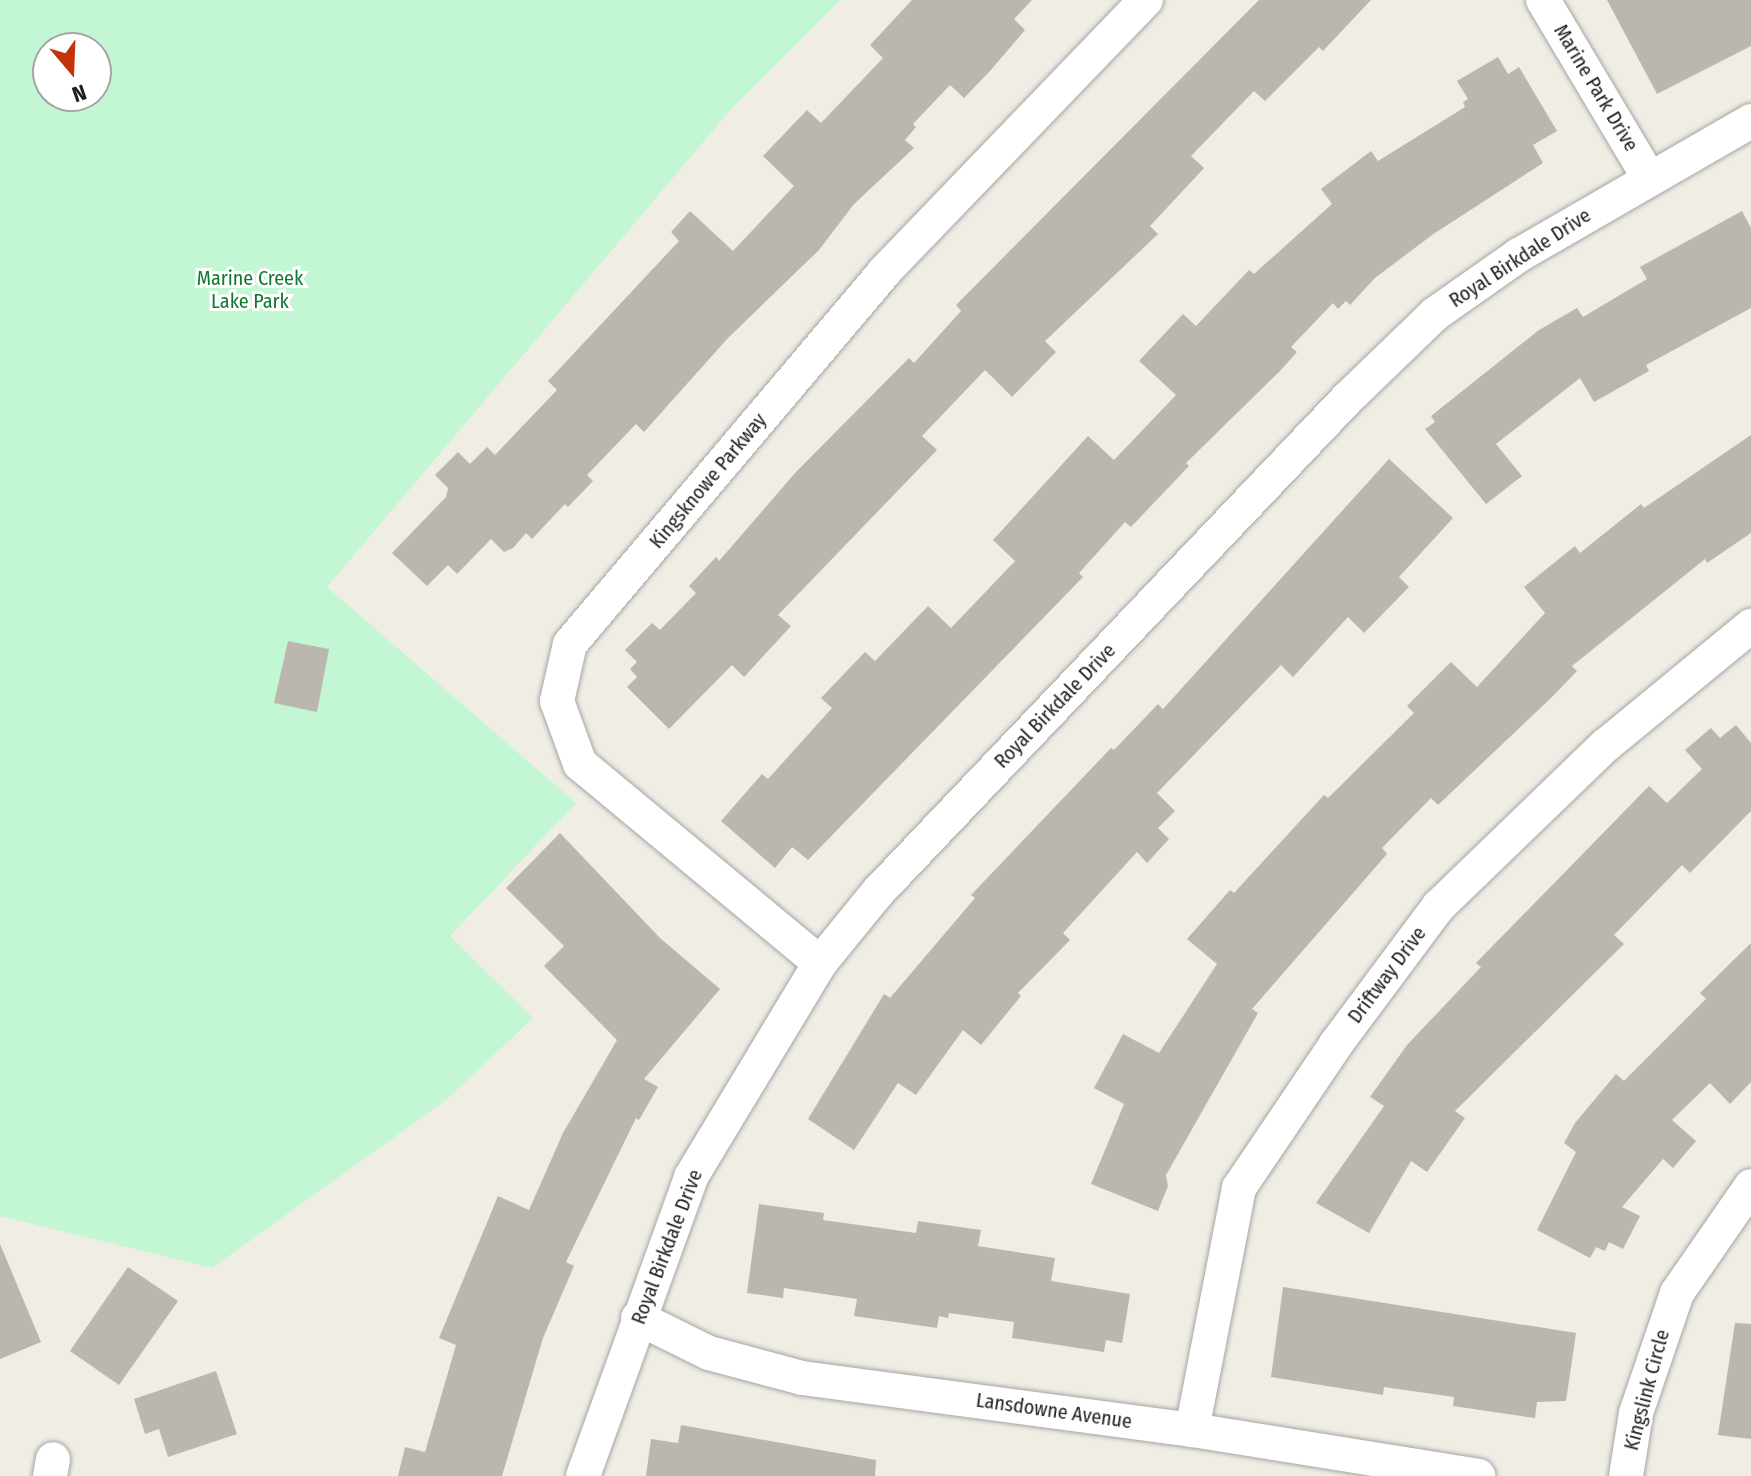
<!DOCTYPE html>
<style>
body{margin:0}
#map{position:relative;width:1751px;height:1476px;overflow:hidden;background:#efede4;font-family:"Fira Sans Condensed",sans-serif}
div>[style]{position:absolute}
.park>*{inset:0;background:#c3f7d3}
.building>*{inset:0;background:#bbb7ae}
.roads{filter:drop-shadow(0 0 2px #a5a5a5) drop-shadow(0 0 2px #a5a5a5)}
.street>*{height:34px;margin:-17px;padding:0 17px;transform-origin:17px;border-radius:17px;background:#fff}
span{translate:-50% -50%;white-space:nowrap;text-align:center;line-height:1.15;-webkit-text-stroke:6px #fff;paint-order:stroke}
.street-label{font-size:20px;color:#1e1e1e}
.park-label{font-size:20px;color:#0f7830}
.north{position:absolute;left:32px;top:32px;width:80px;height:80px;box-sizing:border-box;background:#fff;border:2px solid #a5a5a5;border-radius:50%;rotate:161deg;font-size:22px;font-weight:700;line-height:32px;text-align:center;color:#1e1e1e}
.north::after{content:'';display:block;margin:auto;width:28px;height:36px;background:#c43207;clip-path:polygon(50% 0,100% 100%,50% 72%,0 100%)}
</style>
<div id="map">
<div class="park">
<i style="clip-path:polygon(evenodd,0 0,840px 0,732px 108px,327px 587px,576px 803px,450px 936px,533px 1018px,446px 1100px,212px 1268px,0 1216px,0 0,48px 48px,96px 48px,96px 96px,48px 96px,48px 48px)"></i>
</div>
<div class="building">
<i style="clip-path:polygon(912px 0,1032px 0,1014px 19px,1025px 30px,990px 71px,964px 98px,950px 85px,913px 124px,916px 127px,905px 140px,914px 148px,854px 204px,819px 250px,728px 338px,644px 432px,636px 424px,587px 475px,593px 481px,568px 507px,565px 504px,532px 539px,526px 533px,513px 548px,504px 552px,491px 539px,457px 574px,448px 565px,427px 586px,392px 553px,446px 497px,448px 488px,435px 475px,458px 452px,470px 464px,487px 447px,495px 455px,557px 390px,548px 381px,679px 241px,671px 232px,690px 211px,733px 251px,794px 186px,763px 156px,807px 110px,821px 123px,883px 58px,870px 45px)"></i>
<i style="clip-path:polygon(1259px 0,1371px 0,1323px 51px,1319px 47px,1265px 101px,1254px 91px,1191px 156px,1204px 168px,1150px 226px,1158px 234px,1045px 341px,1056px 352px,1012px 397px,985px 370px,922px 436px,937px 450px,778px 615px,791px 626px,744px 677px,732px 665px,669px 729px,627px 687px,637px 677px,630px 669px,637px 662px,625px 650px,652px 623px,660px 630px,696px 593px,689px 586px,716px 557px,719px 561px,796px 472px,909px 358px,914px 363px,961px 311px,956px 305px)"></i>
<i style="clip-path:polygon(1607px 0,1751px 0,1751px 46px,1657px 94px)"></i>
<i style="clip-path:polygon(1498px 57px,1508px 74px,1519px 67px,1557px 131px,1533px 145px,1543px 163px,1432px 235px,1375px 278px,1350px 305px,1346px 301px,1338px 309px,1333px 303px,1291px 347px,1297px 352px,1280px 371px,1186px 463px,1189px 466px,1131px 527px,1125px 522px,1079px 573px,1083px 577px,808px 860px,792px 847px,775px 868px,721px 821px,762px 774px,768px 779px,832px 708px,821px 698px,865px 652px,875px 661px,928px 606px,951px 628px,1015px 561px,993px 540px,1088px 436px,1114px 460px,1176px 395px,1139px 361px,1183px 314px,1196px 326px,1249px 270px,1254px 274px,1332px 204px,1321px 189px,1371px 151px,1378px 161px,1465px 107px,1463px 102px,1468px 99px,1457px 81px)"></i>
<i style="clip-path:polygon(1742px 211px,1751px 228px,1751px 308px,1646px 365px,1649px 371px,1594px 402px,1580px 378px,1496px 444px,1522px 476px,1486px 504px,1425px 429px,1435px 422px,1431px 416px,1539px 330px,1577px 308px,1583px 317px,1647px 279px,1640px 267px)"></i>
<i style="clip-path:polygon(1751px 435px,1751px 533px,1707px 563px,1705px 559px,1572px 666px,1577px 671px,1551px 698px,1438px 805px,1431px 798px,1382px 848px,1387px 854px,1252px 1009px,1258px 1013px,1166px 1175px,1168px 1186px,1158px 1211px,1091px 1184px,1124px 1104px,1094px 1088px,1123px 1034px,1159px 1053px,1217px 964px,1187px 939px,1230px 890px,1234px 893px,1324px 795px,1328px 798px,1414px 713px,1407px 706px,1451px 662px,1477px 687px,1545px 613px,1524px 587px,1575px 546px,1580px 553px,1641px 504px,1644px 508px)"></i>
<i style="clip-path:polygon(1389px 459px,1453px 518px,1399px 577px,1409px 587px,1364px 633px,1348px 617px,1293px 677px,1281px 665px,1157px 793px,1175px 811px,1158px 828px,1169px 839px,1147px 863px,1137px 852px,1063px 933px,1070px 940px,1018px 993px,1021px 996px,981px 1045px,963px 1030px,916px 1095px,898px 1083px,854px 1150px,808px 1119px,884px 994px,890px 998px,975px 898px,971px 895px,1111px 748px,1114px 750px,1158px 704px,1163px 709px)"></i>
<i style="clip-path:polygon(288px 641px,329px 649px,317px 712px,274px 703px)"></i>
<i style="clip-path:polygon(1736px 725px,1751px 743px,1751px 811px,1690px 873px,1682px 865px,1614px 935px,1624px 944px,1455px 1111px,1465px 1118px,1427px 1172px,1411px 1161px,1369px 1233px,1316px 1203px,1384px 1106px,1370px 1097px,1407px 1045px,1481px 967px,1476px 963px,1649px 786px,1667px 803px,1702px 769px,1685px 750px,1711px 728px,1720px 738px)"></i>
<i style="clip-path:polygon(560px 833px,660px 938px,720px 989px,644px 1079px,658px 1087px,639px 1120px,636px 1118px,566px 1262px,574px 1266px,543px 1338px,502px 1476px,398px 1476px,405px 1447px,425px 1452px,456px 1345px,439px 1338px,498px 1196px,529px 1210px,563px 1133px,617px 1040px,544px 966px,564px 946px,506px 888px)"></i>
<i style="clip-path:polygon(1751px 943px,1751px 1082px,1730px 1104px,1710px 1083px,1672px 1120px,1696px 1141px,1673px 1168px,1663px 1159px,1622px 1207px,1640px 1216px,1623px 1249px,1609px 1242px,1605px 1251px,1596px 1247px,1590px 1258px,1537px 1230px,1576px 1152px,1564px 1143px,1575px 1123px,1616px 1074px,1624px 1081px,1706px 999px,1700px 993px)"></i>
<i style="clip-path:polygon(759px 1204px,824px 1213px,823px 1220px,916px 1233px,918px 1221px,981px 1230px,978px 1246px,1055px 1258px,1051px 1281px,1130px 1294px,1122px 1343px,1106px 1340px,1104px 1352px,1012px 1338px,1014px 1322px,949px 1313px,948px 1318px,939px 1316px,937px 1328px,854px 1316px,857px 1299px,784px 1288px,783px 1298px,747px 1293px)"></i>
<i style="clip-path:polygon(0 1244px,41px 1342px,0 1359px)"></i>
<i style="clip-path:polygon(128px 1267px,178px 1301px,119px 1385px,70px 1351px)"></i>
<i style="clip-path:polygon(1283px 1287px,1576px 1333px,1566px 1401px,1537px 1402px,1535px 1418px,1453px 1406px,1454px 1397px,1384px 1387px,1383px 1395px,1271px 1377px)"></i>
<i style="clip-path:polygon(1735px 1323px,1751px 1324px,1751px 1439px,1718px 1435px)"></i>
<i style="clip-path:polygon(216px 1371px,237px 1434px,168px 1457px,159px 1429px,145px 1434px,134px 1399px)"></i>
<i style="clip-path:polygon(681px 1425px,876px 1460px,875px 1476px,646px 1476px,651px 1439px,678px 1443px)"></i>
</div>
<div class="roads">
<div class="street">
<i style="left:1543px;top:0;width:205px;rotate:59.2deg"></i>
<i style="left:820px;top:963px;width:312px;rotate:-140.3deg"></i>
<i style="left:580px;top:764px;width:67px;rotate:-110.1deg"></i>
<i style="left:557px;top:701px;width:58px;rotate:-77.2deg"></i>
<i style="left:570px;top:644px;width:487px;rotate:-49.8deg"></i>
<i style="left:884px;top:272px;width:378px;rotate:-46.1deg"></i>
<i style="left:638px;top:1318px;width:79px;rotate:26.2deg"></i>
<i style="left:709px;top:1353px;width:96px;rotate:15deg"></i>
<i style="left:802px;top:1378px;width:393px;rotate:7.6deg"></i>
<i style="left:1192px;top:1430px;width:290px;rotate:9.1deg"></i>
<i style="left:1192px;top:1430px;width:247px;rotate:-79deg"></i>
<i style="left:1239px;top:1188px;width:174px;rotate:-56deg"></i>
<i style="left:1336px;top:1044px;width:172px;rotate:-53.3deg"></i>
<i style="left:1439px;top:906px;width:232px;rotate:-44deg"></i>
<i style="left:1606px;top:745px;width:188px;rotate:-39.4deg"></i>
<i style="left:50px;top:1476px;width:17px;rotate:-80deg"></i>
<i style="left:583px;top:1476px;width:318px;rotate:-70.1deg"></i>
<i style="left:691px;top:1177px;width:250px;rotate:-58.9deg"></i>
<i style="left:820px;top:963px;width:92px;rotate:-50.8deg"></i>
<i style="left:878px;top:892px;width:680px;rotate:-46.43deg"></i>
<i style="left:1347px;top:399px;width:122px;rotate:-44deg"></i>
<i style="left:1435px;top:314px;width:103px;rotate:-35.1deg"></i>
<i style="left:1519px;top:255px;width:268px;rotate:-30deg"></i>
<i style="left:1626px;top:1476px;width:64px;rotate:-81deg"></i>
<i style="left:1636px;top:1413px;width:127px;rotate:-71.1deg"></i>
<i style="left:1677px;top:1293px;width:130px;rotate:-55.3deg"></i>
</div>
</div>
<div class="street-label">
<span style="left:1596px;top:88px;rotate:59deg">Marine Park Drive</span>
<span style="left:1520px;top:258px;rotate:-33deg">Royal Birkdale Drive</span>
<span style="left:708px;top:481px;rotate:-50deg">Kingsknowe Parkway</span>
<span style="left:1055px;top:706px;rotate:-46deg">Royal Birkdale Drive</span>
<span style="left:1387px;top:975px;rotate:-53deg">Driftway Drive</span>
<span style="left:667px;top:1247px;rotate:-69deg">Royal Birkdale Drive</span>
<span style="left:1647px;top:1390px;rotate:-75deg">Kingslink Circle</span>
<span style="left:1054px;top:1411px;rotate:8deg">Lansdowne Avenue</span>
</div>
<div class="park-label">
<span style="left:250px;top:290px">Marine Creek<br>Lake Park</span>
</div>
<div class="north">N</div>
</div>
